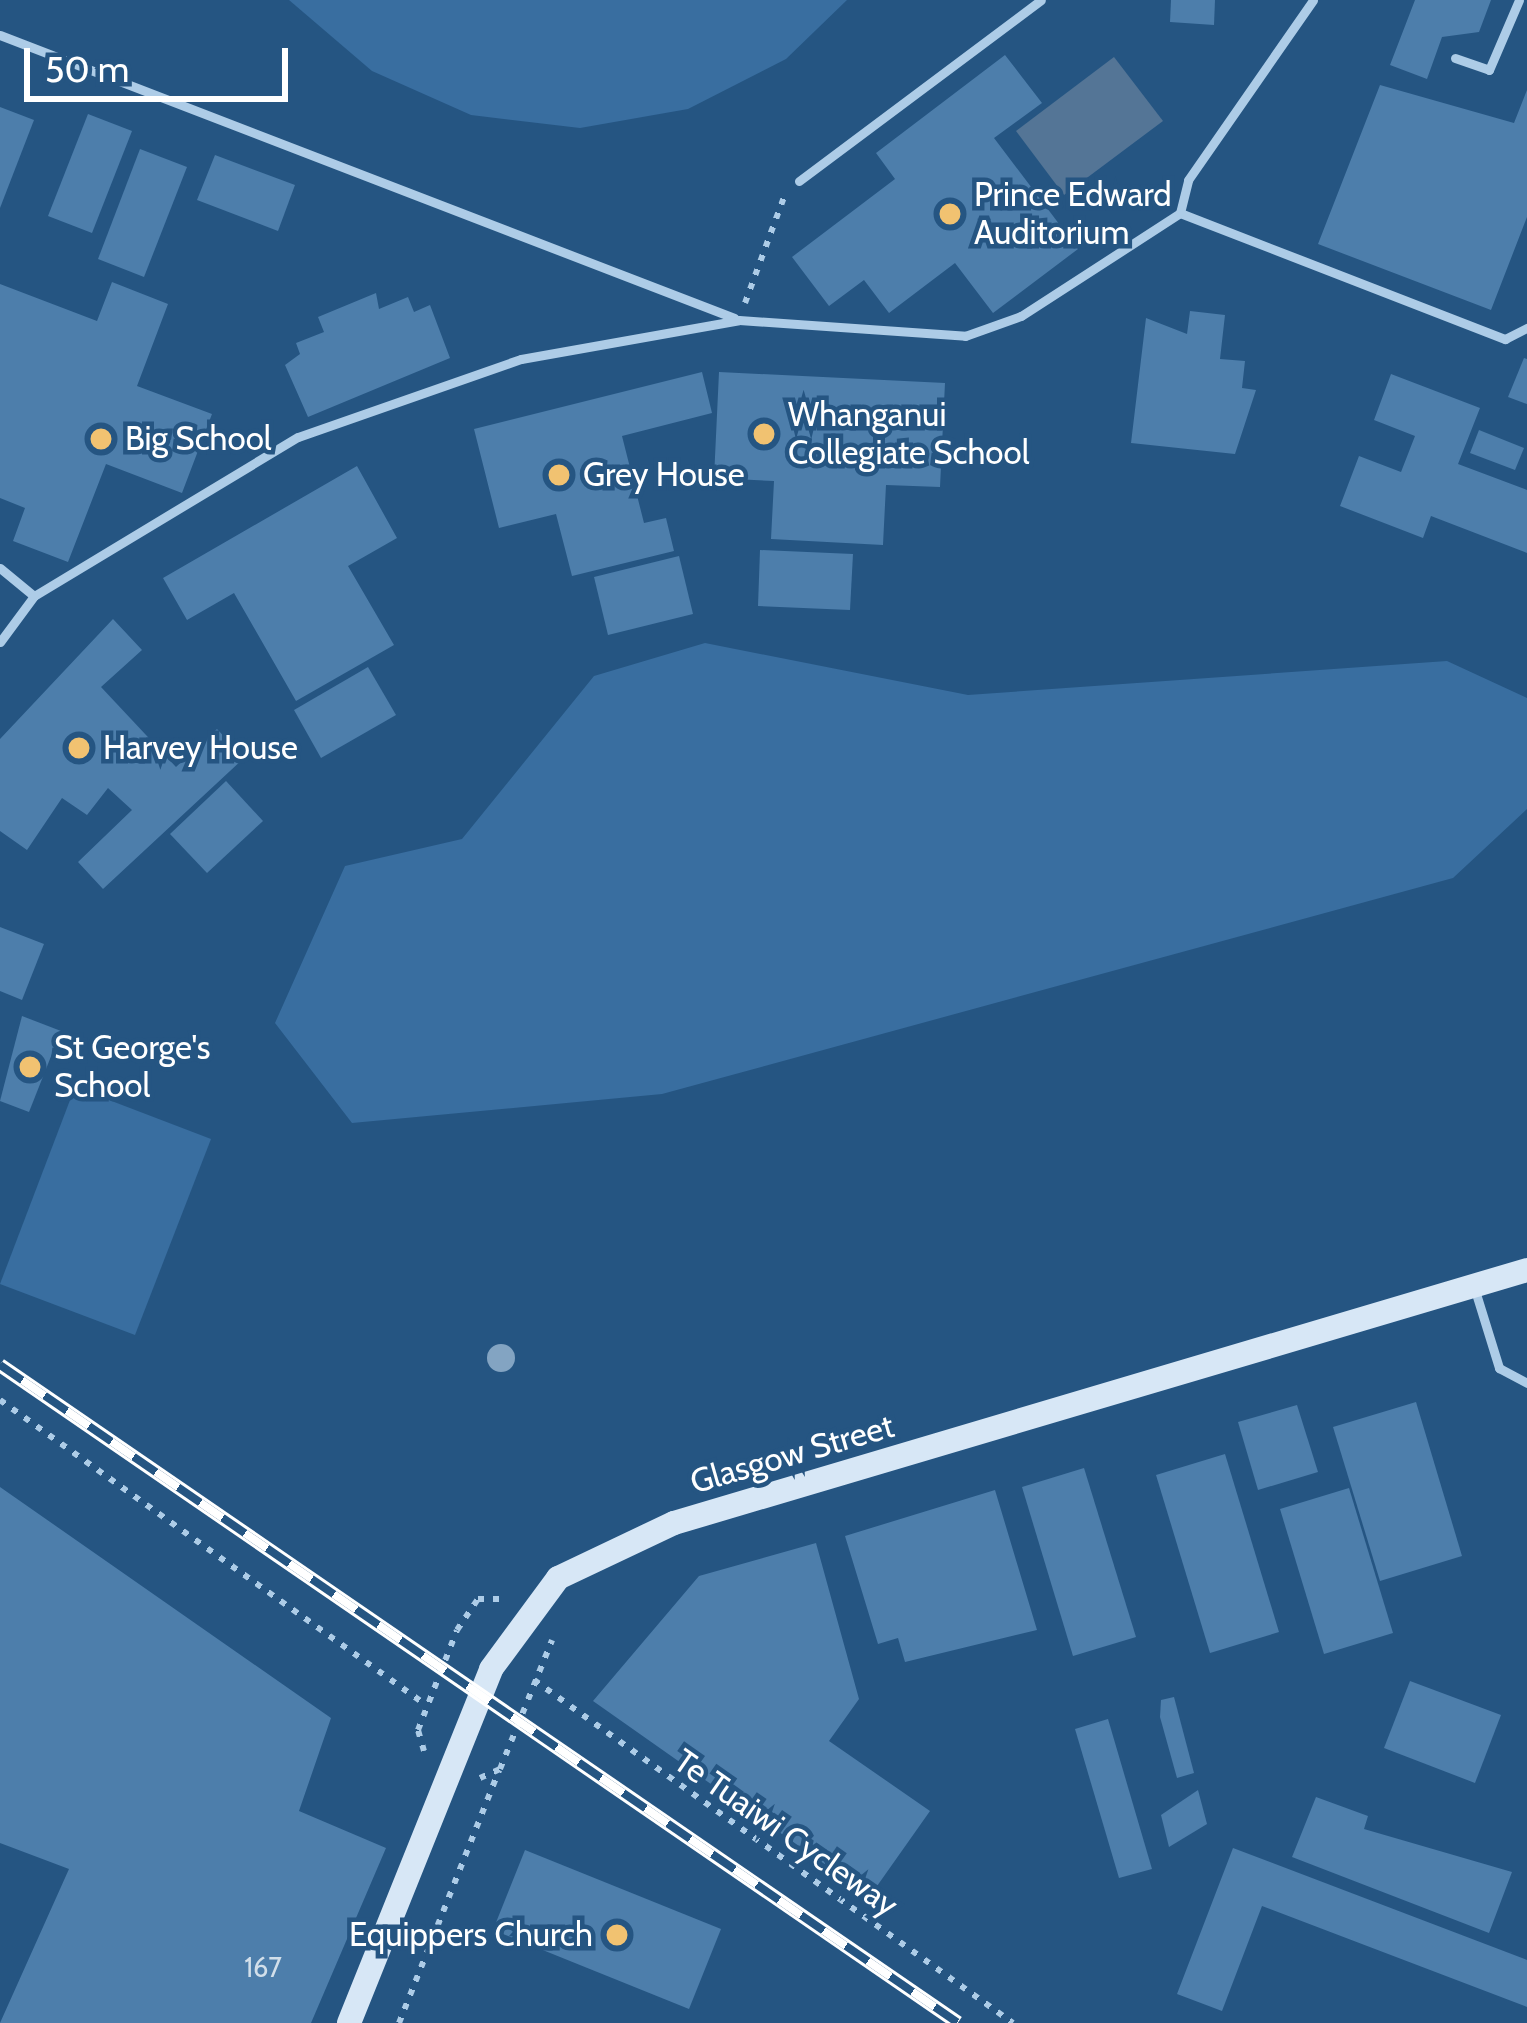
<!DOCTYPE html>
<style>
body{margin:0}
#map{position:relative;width:1527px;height:2023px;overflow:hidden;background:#255582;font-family:Cabin,sans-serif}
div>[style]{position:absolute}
.green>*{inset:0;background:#396ea0}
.water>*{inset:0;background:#547596}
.building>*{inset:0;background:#4d7eab}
.path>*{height:6px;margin-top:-3px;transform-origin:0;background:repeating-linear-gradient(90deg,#adcce7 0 6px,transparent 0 15px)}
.lane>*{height:9px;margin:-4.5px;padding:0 4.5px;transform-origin:4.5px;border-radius:4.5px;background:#adcce7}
.secondary>*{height:24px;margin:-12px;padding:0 12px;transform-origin:12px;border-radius:12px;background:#d7e7f6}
.rail>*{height:14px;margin-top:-7px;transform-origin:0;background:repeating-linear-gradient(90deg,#255582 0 27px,#fff 0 54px);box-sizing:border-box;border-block:3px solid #fff}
.trees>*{width:28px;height:28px;margin:-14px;border-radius:50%;background:#83a4c2}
.dots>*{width:33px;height:33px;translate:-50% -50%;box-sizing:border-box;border:6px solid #255582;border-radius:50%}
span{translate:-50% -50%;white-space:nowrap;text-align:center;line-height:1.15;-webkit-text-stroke:9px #255582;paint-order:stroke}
.number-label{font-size:27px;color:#d2dfea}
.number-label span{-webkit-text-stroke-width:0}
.poi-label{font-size:33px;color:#fff}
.left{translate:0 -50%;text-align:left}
.right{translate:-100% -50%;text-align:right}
.street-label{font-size:33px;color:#fff}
.scale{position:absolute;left:24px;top:48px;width:264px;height:54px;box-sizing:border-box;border:6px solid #fff;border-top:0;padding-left:15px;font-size:36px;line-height:42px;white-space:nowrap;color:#fff;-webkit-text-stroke:9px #255582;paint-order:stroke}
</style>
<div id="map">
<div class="green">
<i style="clip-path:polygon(289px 0,847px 0,786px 59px,688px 109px,580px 128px,471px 115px,372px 71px)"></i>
<i style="clip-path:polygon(705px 643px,968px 695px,1447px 661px,1527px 698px,1527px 809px,1453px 878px,662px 1094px,352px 1123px,275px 1023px,345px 866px,462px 839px,594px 676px)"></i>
<i style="clip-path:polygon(75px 1087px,211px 1139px,135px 1335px,0 1284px)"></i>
</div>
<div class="water">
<i style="clip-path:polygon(1114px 57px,1163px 121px,1064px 195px,1016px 131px)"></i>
</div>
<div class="building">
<i style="clip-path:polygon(1171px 0,1215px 0,1214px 25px,1170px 22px)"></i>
<i style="clip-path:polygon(1415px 0,1491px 0,1479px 32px,1442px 37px,1427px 79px,1390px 65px)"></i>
<i style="clip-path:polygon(1005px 55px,1042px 103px,994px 138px,1078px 249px,993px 313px,955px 263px,889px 313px,864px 280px,829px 306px,792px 257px,895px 179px,876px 153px)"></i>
<i style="clip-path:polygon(1380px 85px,1514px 123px,1527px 90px,1527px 217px,1491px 310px,1318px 244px)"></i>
<i style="clip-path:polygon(0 107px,34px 120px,0 208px)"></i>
<i style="clip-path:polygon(88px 114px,132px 131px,92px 233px,48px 216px)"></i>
<i style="clip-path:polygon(140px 149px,187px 167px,144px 277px,98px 259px)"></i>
<i style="clip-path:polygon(215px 155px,295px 185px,278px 231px,197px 200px)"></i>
<i style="clip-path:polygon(112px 282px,168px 304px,137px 386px,212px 414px,182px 493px,106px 464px,68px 562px,13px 541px,25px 508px,0 498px,0 284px,97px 321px)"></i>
<i style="clip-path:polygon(376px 293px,379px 309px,408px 297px,414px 312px,430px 305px,450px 358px,308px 417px,285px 365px,300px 354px,296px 343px,324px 332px,318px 317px)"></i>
<i style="clip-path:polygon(1190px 311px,1225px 315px,1220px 359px,1245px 361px,1242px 388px,1256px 390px,1235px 454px,1131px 443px,1146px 318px,1187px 334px)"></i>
<i style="clip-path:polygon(1524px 358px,1527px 359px,1527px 404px,1508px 397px)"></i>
<i style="clip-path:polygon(702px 372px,712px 413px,622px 436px,644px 523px,666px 518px,674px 551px,572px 576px,556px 514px,499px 528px,474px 429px)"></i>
<i style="clip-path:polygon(719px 372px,945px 383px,940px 487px,886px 485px,883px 545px,771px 539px,774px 481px,714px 478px)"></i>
<i style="clip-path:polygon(1391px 374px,1480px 408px,1458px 464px,1527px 490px,1527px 553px,1431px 516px,1423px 538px,1340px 506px,1359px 456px,1401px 472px,1415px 436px,1374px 420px)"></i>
<i style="clip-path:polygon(1479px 430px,1524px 448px,1515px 470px,1470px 453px)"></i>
<i style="clip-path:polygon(357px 466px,397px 538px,348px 566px,394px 645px,296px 701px,234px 593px,187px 620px,163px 578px)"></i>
<i style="clip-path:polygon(760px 550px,853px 554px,850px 610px,758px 606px)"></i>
<i style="clip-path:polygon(679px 556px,693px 614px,608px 635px,594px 577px)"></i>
<i style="clip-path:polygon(113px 619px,142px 650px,101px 687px,176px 767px,217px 729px,244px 758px,103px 889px,78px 862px,132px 810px,108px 788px,87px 815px,62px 798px,27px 850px,0 831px,0 739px)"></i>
<i style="clip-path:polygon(368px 667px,396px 715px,321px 758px,294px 710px)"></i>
<i style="clip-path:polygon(226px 781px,263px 821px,207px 873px,170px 834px)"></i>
<i style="clip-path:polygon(0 927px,44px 944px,22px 1000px,0 991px)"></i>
<i style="clip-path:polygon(22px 1016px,61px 1031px,29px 1112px,0 1101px)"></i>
<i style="clip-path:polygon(1416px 1402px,1462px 1556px,1380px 1581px,1333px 1427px)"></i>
<i style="clip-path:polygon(1297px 1405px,1318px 1472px,1258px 1490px,1238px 1422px)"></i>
<i style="clip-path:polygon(1225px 1454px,1279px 1632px,1210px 1653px,1156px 1475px)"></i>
<i style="clip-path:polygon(1084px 1468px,1136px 1637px,1073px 1656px,1022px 1487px)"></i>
<i style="clip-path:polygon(0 1487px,331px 1718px,299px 1811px,386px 1848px,311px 2023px,0 2023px,69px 1869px,0 1843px)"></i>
<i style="clip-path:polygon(1349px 1488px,1393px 1633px,1324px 1654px,1280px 1509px)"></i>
<i style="clip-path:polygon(995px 1490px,1037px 1630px,905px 1662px,898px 1638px,878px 1644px,845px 1536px)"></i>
<i style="clip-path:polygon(816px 1543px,859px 1699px,829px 1741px,930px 1811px,870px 1896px,593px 1701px,699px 1576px)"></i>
<i style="clip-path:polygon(1410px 1681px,1501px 1715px,1475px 1783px,1384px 1748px)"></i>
<i style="clip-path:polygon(1174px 1697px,1194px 1773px,1177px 1778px,1160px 1717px,1161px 1700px)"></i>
<i style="clip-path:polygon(1108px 1719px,1152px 1869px,1119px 1878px,1075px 1729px)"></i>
<i style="clip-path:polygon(1198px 1790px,1207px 1824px,1169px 1847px,1161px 1815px)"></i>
<i style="clip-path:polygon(1316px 1797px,1368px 1816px,1364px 1829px,1512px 1872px,1489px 1933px,1292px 1857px)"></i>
<i style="clip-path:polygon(1233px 1848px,1527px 1960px,1527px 2007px,1262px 1906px,1222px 2011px,1177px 1994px)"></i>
<i style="clip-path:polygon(525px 1850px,721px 1929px,689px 2009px,493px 1930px)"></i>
</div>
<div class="path">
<i style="left:745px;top:303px;width:113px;rotate:-69.8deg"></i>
<i style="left:0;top:1400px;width:524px;rotate:35.6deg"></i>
<i style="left:534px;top:1680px;width:589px;rotate:35.61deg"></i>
<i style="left:424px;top:1751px;width:22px;rotate:-106deg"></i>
<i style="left:418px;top:1730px;width:107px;rotate:-68.7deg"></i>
<i style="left:457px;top:1630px;width:37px;rotate:-56deg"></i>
<i style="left:478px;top:1599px;width:30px"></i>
<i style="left:480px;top:1778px;width:22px;rotate:-24deg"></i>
<i style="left:500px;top:1769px;width:139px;rotate:-68deg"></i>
<i style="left:399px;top:2023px;width:272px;rotate:-68.4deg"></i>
</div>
<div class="lane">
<i style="left:0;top:35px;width:787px;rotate:21.08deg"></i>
<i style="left:1455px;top:58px;width:36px;rotate:19deg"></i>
<i style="left:1489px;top:70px;width:76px;rotate:-66.8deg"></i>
<i style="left:799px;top:181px;width:302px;rotate:-36.8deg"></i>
<i style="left:1180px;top:213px;width:349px;rotate:21.2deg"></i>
<i style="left:1505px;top:339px;width:25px;rotate:-27deg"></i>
<i style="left:0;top:568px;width:44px;rotate:39.5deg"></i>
<i style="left:0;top:642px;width:57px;rotate:-53.5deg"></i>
<i style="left:34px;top:596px;width:308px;rotate:-31.1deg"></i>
<i style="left:298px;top:437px;width:236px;rotate:-19.3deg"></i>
<i style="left:521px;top:359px;width:221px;rotate:-10.1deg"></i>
<i style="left:739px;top:320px;width:227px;rotate:4deg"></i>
<i style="left:965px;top:336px;width:59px;rotate:-19.7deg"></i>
<i style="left:1021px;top:316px;width:189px;rotate:-32.9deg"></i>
<i style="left:1180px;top:213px;width:34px;rotate:-76deg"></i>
<i style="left:1188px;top:180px;width:219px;rotate:-55.2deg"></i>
<i style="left:1474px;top:1287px;width:85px;rotate:72.8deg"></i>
<i style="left:1499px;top:1368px;width:32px;rotate:28deg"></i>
</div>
<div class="secondary">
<i style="left:349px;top:2023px;width:381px;rotate:-68.1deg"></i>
<i style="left:491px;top:1669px;width:113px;rotate:-53.6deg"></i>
<i style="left:558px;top:1578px;width:128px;rotate:-25.4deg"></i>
<i style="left:674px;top:1523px;width:890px;rotate:-16.52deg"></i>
</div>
<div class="rail">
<i style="left:0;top:1365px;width:1162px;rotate:34.48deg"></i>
</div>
<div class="trees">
<i style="left:501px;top:1358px"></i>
</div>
<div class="dots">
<i style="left:950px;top:214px;background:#f1c271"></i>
<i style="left:764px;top:434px;background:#f1c271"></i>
<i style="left:101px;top:439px;background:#f1c271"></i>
<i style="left:559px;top:475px;background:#f1c271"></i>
<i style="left:79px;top:748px;background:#f1c271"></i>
<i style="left:30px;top:1067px;background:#f1c271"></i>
<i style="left:617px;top:1935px;background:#f1c271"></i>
</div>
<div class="number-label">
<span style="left:263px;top:1968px">167</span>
</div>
<div class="poi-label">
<span class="left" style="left:974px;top:214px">Prince Edward<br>Auditorium</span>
<span class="left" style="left:788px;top:434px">Whanganui<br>Collegiate School</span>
<span class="left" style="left:125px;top:439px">Big School</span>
<span class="left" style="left:583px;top:475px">Grey House</span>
<span class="left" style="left:103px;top:748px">Harvey House</span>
<span class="left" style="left:54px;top:1067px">St George's<br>School</span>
<span class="right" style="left:593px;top:1935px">Equippers Church</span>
</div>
<div class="street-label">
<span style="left:792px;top:1454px;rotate:-16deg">Glasgow Street</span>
<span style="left:786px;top:1833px;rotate:35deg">Te Tuaiwi Cycleway</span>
</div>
<div class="scale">50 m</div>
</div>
